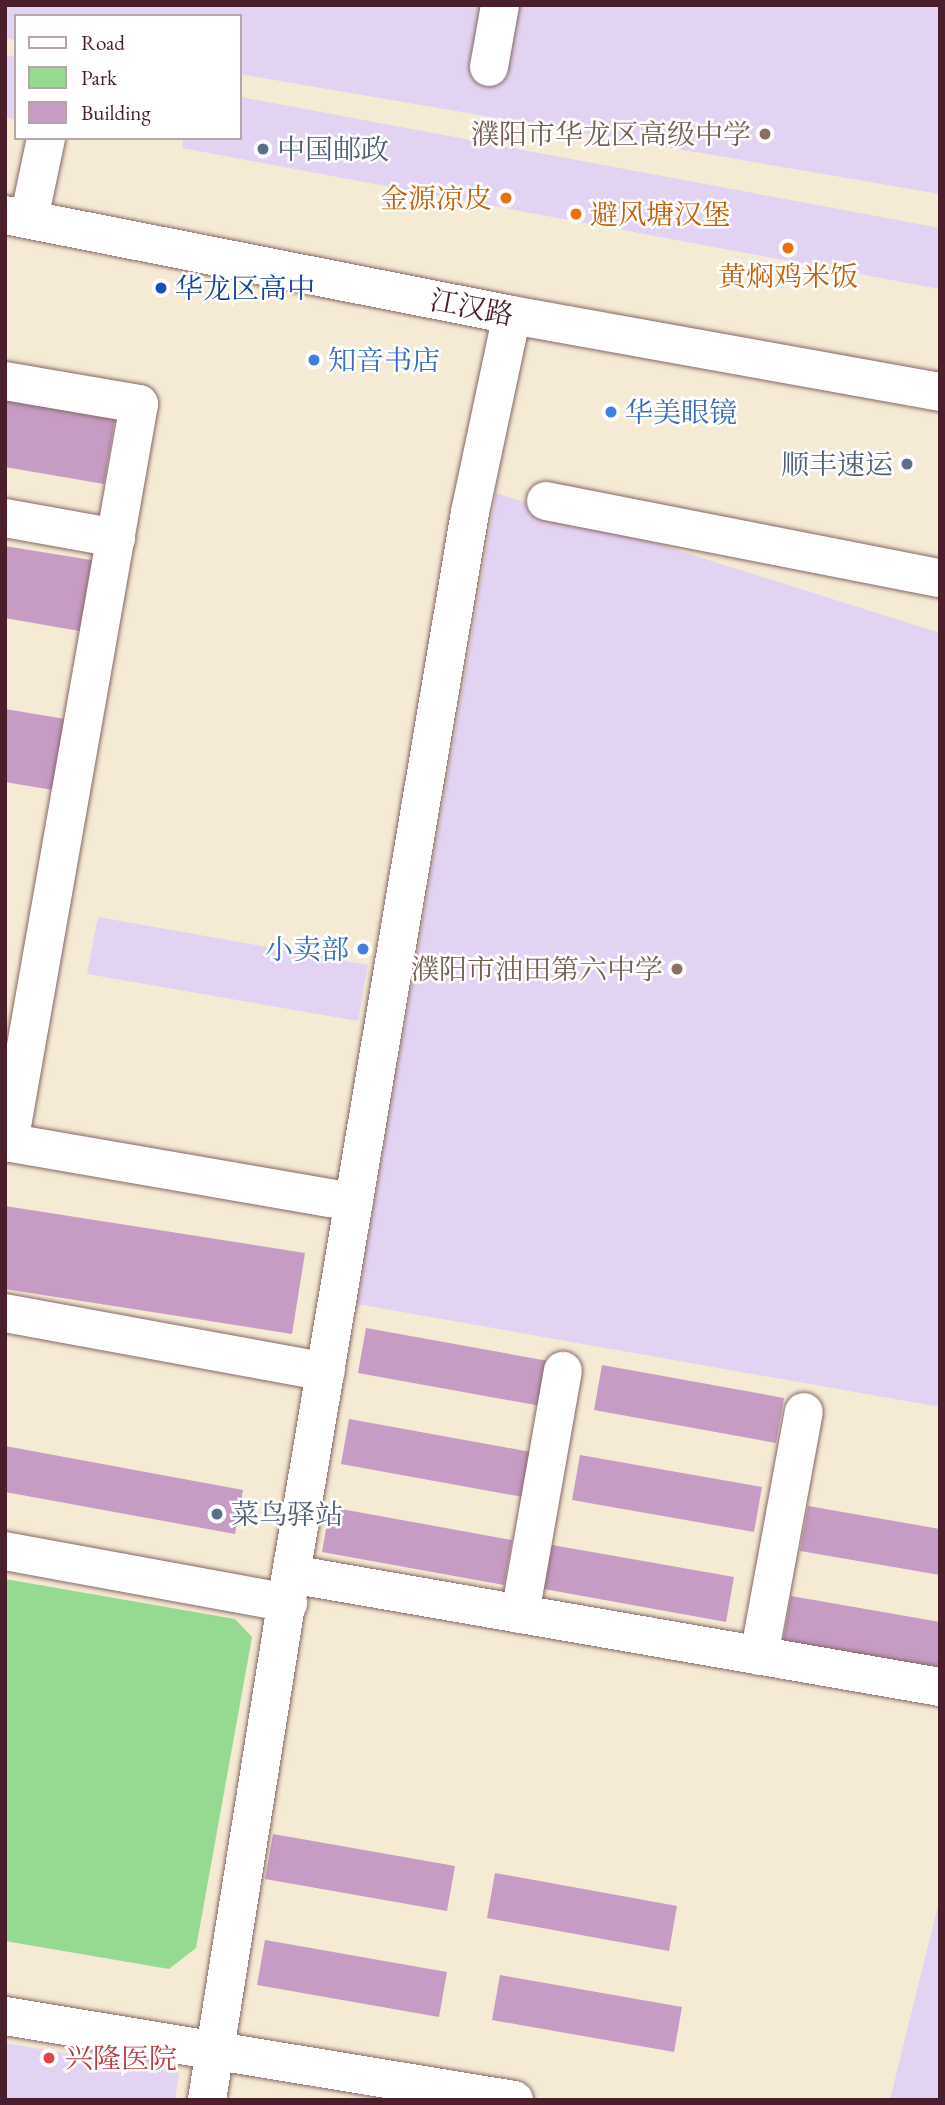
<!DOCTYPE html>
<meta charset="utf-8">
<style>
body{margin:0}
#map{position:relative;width:945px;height:2105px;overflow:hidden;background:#f5ead4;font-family:"EB Garamond","Noto Serif SC",serif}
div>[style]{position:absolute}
.built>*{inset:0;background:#e3d3f2}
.green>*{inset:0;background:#96d991}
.building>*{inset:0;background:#c69bc4}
.roads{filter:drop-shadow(0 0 2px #866666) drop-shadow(0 0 2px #866666)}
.minor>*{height:38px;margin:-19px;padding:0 19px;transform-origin:19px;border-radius:19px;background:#fff}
.dots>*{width:19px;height:19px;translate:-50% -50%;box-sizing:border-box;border:4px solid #fff;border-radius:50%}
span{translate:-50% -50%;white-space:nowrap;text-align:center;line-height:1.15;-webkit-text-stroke:5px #fff;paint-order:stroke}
.education-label{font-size:28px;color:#785e54}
.right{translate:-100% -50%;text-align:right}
.service-label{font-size:28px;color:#4e5e75}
.left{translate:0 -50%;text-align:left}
.food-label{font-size:28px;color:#c56008}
.transit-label{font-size:28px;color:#164399}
.street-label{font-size:28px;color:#4a1f2b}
.shop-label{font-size:28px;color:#366cbe}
.health-label{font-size:28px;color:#be3a42}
.frame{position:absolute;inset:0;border:7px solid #4a1f2b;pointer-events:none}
.legend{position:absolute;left:14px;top:14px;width:228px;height:126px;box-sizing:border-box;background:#fff;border:2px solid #b7a5aa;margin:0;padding:9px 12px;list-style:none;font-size:21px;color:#4a1f2b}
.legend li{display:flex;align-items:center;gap:14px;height:35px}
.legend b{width:35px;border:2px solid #b7a5aa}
</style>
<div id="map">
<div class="built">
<i style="clip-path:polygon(5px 5px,940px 5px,940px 194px,240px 74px,240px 16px,16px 16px,16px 40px,5px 38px)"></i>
<i style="clip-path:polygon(5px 55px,16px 57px,14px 119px,5px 117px)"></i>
<i style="clip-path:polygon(240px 97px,940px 228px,940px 289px,182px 148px,183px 138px,240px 138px)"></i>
<i style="clip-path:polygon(496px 493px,940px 633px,940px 1407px,357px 1304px)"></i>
<i style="clip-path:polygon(98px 917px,368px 965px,358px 1021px,87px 974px)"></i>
<i style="clip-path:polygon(940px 1897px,940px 2100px,890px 2100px)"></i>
<i style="clip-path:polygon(5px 2043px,179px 2073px,175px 2100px,5px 2100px)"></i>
</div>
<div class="green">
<i style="clip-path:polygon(5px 1579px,235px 1619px,252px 1637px,196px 1948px,169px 1969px,5px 1941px)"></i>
</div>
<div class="building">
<i style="clip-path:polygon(5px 395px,116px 413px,104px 484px,5px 467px)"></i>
<i style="clip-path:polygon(5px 546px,97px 561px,85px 632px,5px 618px)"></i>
<i style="clip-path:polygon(5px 709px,65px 719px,53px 790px,5px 782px)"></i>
<i style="clip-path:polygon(5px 1206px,305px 1253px,292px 1334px,5px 1289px)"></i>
<i style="clip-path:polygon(366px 1328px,548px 1361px,541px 1406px,358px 1373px)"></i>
<i style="clip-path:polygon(602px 1365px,784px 1398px,776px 1443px,594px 1410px)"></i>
<i style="clip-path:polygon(349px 1419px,531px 1452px,523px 1497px,341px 1464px)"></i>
<i style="clip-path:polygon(5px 1446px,243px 1490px,235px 1534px,5px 1492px)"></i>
<i style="clip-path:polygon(580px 1455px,762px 1487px,754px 1532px,572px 1500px)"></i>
<i style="clip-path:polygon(808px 1506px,940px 1529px,940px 1575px,800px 1551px)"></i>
<i style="clip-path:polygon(330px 1507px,512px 1540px,504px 1585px,322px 1552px)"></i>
<i style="clip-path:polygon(552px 1545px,734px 1577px,726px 1622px,544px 1589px)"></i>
<i style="clip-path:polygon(791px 1596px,940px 1622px,940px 1669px,783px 1641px)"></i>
<i style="clip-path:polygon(273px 1834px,455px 1866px,447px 1911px,265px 1879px)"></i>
<i style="clip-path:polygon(495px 1873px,677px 1906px,669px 1951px,487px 1918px)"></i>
<i style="clip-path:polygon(265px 1940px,447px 1972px,439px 2017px,257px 1985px)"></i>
<i style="clip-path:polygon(500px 1975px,682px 2007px,674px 2052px,492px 2020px)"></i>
</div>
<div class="roads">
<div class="minor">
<i style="left:489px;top:67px;width:63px;rotate:-79.9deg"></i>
<i style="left:5px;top:215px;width:517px;rotate:11.16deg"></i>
<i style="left:512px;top:315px;width:435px;rotate:10.2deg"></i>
<i style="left:29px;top:219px;width:83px;rotate:-78.1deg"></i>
<i style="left:5px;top:381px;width:136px;rotate:9.7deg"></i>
<i style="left:139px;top:404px;width:750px;rotate:99.98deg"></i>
<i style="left:546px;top:501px;width:401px;rotate:11.1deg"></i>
<i style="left:5px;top:518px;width:113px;rotate:10.2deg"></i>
<i style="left:5px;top:1142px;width:354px;rotate:9.8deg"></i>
<i style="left:5px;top:1313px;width:326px;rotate:10.4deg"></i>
<i style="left:5px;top:1551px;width:288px;rotate:10.4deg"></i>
<i style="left:291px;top:1574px;width:659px;rotate:9.88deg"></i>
<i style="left:520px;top:1614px;width:247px;rotate:-80deg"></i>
<i style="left:759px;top:1656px;width:248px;rotate:-79.6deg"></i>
<i style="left:5px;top:2016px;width:516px;rotate:9.37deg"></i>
<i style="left:207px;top:2100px;width:533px;rotate:-80.93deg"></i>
<i style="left:291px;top:1574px;width:1077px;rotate:-80.43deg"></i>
<i style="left:470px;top:512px;width:201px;rotate:-78deg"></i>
</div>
</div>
<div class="dots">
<i style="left:765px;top:134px;background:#8d6e63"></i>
<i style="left:263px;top:149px;background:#5c6f8a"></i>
<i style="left:506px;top:198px;background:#e8710a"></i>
<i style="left:576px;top:214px;background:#e8710a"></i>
<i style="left:788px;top:248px;background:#e8710a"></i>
<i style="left:161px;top:288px;background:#1a4fb4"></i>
<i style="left:314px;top:360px;background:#3f7fe0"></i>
<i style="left:611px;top:412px;background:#3f7fe0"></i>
<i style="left:907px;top:464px;background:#5c6f8a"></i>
<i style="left:363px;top:949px;background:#3f7fe0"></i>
<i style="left:677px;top:969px;background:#8d6e63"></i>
<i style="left:217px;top:1514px;background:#5c6f8a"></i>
<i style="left:49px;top:2058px;background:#e0444e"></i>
</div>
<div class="education-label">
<span class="right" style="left:751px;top:134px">濮阳市华龙区高级中学</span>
<span class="right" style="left:663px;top:969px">濮阳市油田第六中学</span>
</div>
<div class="service-label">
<span class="left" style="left:277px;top:149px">中国邮政</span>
<span class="right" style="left:893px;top:464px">顺丰速运</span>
<span class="left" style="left:231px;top:1514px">菜鸟驿站</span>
</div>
<div class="food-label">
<span class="right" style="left:492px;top:198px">金源凉皮</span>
<span class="left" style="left:590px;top:214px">避风塘汉堡</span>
<span style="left:788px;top:276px">黄焖鸡米饭</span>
</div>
<div class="transit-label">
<span class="left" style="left:175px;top:288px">华龙区高中</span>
</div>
<div class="street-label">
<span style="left:472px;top:307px;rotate:11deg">江汉路</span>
</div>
<div class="shop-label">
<span class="left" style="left:328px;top:360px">知音书店</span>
<span class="left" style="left:625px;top:412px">华美眼镜</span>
<span class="right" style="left:349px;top:949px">小卖部</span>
</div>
<div class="health-label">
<span class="left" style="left:65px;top:2058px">兴隆医院</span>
</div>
<div class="frame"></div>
<ul class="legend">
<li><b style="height:9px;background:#fff"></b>Road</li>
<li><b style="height:19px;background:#96d991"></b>Park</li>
<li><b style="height:19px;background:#c69bc4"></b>Building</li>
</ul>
</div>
